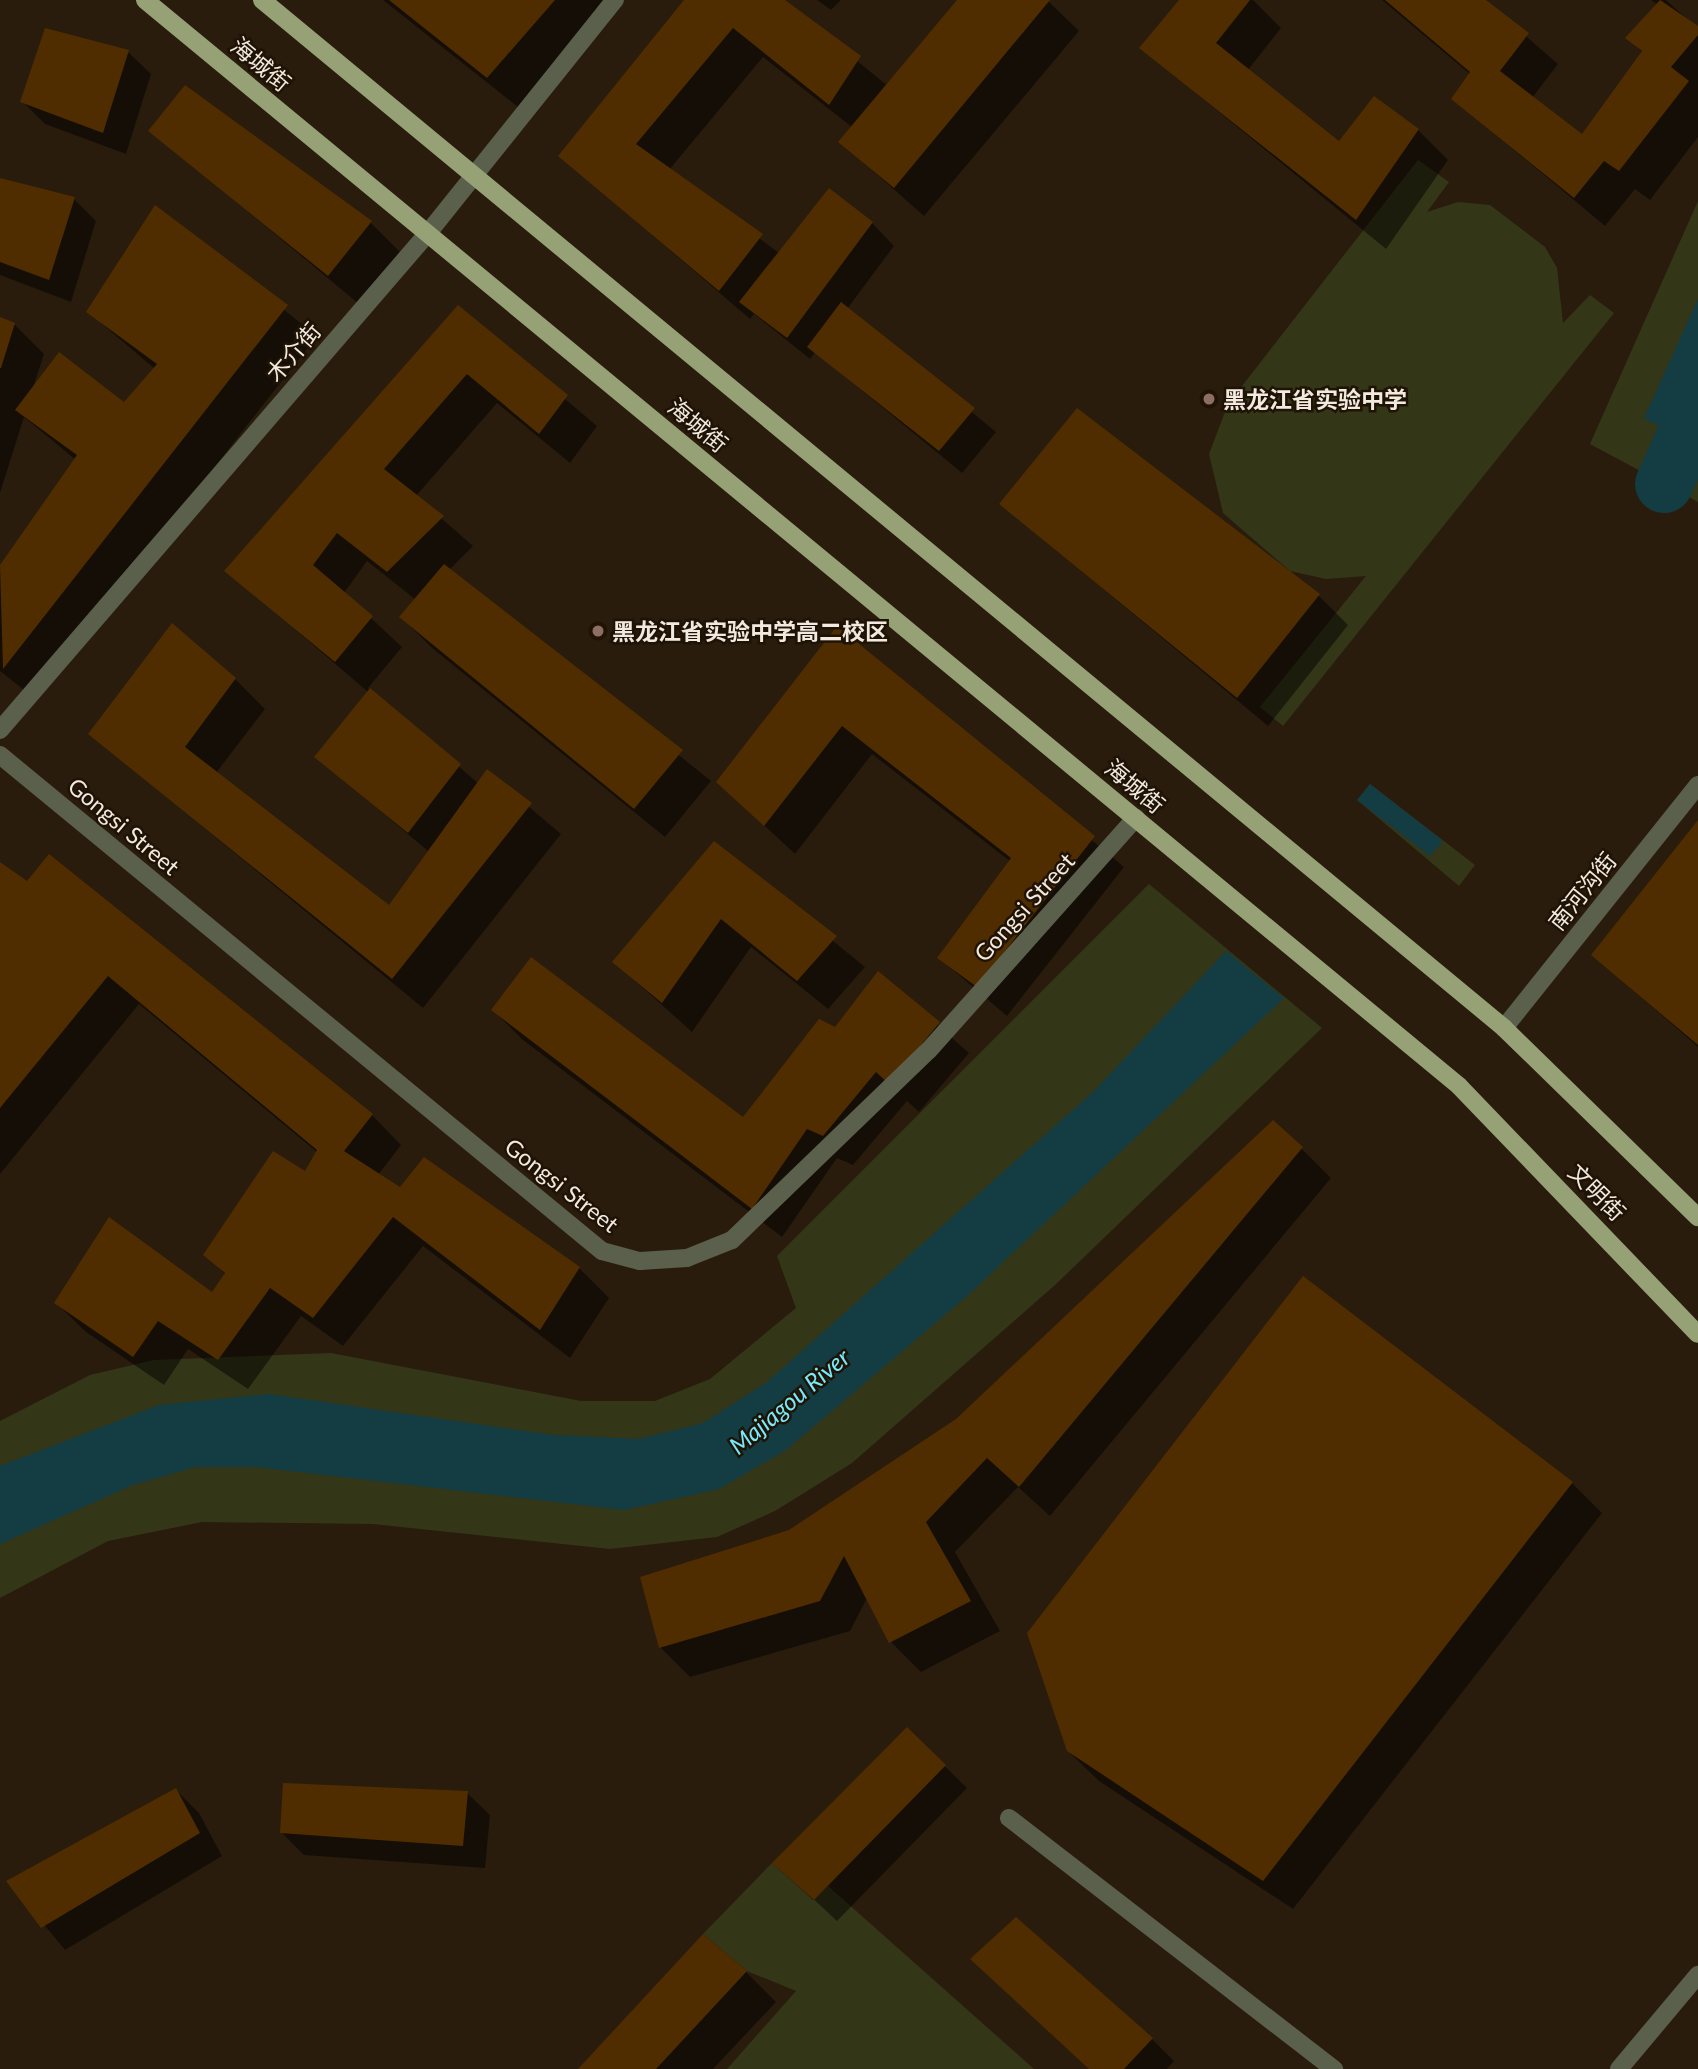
<!DOCTYPE html>
<meta charset="utf-8">
<style>
body{margin:0}
#map{position:relative;width:1698px;height:2069px;overflow:hidden;background:#291c0d;font-family:Lato,"Noto Sans SC",sans-serif}
div>[style]{position:absolute}
.green>*{inset:0;background:#343618}
.water>*{inset:0;background:#143c43}
.shadow>*{inset:0;background:#0007}
.river>*{height:58px;margin:-29px;padding:0 29px;transform-origin:29px;border-radius:29px;background:#143c43}
.building>*{inset:0;background:#502d00}
.minor>*{height:18px;margin:-9px;padding:0 9px;transform-origin:9px;border-radius:9px;background:#5a604b}
.tertiary>*{height:18px;margin:-9px;padding:0 9px;transform-origin:9px;border-radius:9px;background:#5a604b}
.primary>*{height:18px;margin:-9px;padding:0 9px;transform-origin:9px;border-radius:9px;background:#96a275}
.dots>*{width:19px;height:19px;translate:-50% -50%;box-sizing:border-box;border:4px solid #1f1305;border-radius:50%}
span{translate:-50% -50%;white-space:nowrap;text-align:center;line-height:1.15;-webkit-text-stroke:5px #1f1305;paint-order:stroke}
.street-label{font-size:23px;color:#f2e9df}
.poi-label{font-size:23px;color:#f2e9df;font-weight:700}
.left{translate:0 -50%;text-align:left}
.water-label{font-size:24px;color:#78e9fc;font-style:italic}
</style>
<div id="map">
<div class="green">
<i style="clip-path:polygon(1418px 160px,1449px 182px,1427px 212px,1458px 202px,1490px 205px,1545px 247px,1557px 268px,1563px 323px,1590px 295px,1614px 313px,1283px 726px,1260px 707px,1366px 576px,1326px 579px,1290px 571px,1223px 513px,1209px 454px,1228px 404px)"></i>
<i style="clip-path:polygon(1698px 201px,1698px 502px,1590px 444px)"></i>
<i style="clip-path:polygon(1370px 784px,1475px 865px,1459px 886px,1357px 800px)"></i>
<i style="clip-path:polygon(1149px 884px,1322px 1028px,1055px 1285px,852px 1463px,775px 1511px,717px 1537px,610px 1549px,373px 1524px,202px 1522px,108px 1541px,0 1598px,0 1421px,90px 1375px,154px 1360px,331px 1353px,581px 1401px,655px 1401px,710px 1379px,796px 1308px,777px 1256px)"></i>
<i style="clip-path:polygon(772px 1863px,813px 1900px,828px 1886px,1034px 2069px,727px 2069px,796px 1991px,747px 1971px,703px 1934px)"></i>
</div>
<div class="water">
<i style="clip-path:polygon(1698px 299px,1698px 447px,1644px 418px)"></i>
<i style="clip-path:polygon(1370px 784px,1443px 841px,1430px 856px,1357px 800px)"></i>
<i style="clip-path:polygon(1226px 951px,1284px 998px,966px 1297px,786px 1450px,719px 1489px,624px 1510px,256px 1467px,196px 1467px,133px 1485px,0 1544px,0 1466px,159px 1405px,269px 1394px,554px 1435px,639px 1439px,703px 1423px,767px 1382px,1092px 1093px)"></i>
</div>
<div class="shadow">
<i style="clip-path:polygon(383px 0,610px 0,518px 107px)"></i>
<i style="clip-path:polygon(686px 0,782px 0,888px 86px,960px 0,1047px 0,1079px 31px,924px 216px,840px 142px,853px 128px,763px 57px,669px 170px,779px 253px,872px 223px,894px 246px,847px 309px,996px 432px,962px 473px,815px 352px,810px 359px,754px 314px,750px 319px,560px 156px)"></i>
<i style="clip-path:polygon(817px 0,841px 0,831px 10px)"></i>
<i style="clip-path:polygon(1181px 0,1253px 0,1281px 28px,1247px 71px,1340px 144px,1418px 130px,1448px 160px,1386px 249px,1141px 48px)"></i>
<i style="clip-path:polygon(1382px 0,1484px 0,1558px 64px,1532px 98px,1582px 136px,1643px 53px,1628px 38px,1658px 5px,1651px 0,1666px 0,1698px 29px,1698px 137px,1650px 200px,1635px 189px,1605px 226px,1453px 99px,1471px 75px)"></i>
<i style="clip-path:polygon(128px 52px,151px 74px,126px 154px,45px 124px,22px 101px)"></i>
<i style="clip-path:polygon(151px 131px,370px 222px,400px 252px,359px 304px)"></i>
<i style="clip-path:polygon(0 179px,74px 199px,96px 221px,71px 302px,0 275px)"></i>
<i style="clip-path:polygon(156px 208px,317px 336px,34px 698px,0 671px,0 568px,76px 460px,24px 417px,0 493px,0 319px,14px 324px,44px 354px,33px 388px,124px 404px,155px 369px,88px 312px)"></i>
<i style="clip-path:polygon(458px 308px,597px 426px,570px 463px,497px 403px,416px 496px,473px 546px,449px 570px,711px 781px,665px 837px,431px 647px,401px 617px,416px 600px,367px 561px,344px 593px,402px 647px,368px 688px,479px 784px,488px 772px,561px 834px,423px 1008px,90px 734px,235px 679px,265px 709px,216px 773px,389px 907px,429px 852px,317px 757px,368px 692px,227px 571px)"></i>
<i style="clip-path:polygon(1001px 504px,1319px 596px,1348px 625px,1268px 726px)"></i>
<i style="clip-path:polygon(837px 628px,1124px 867px,1007px 1016px,939px 958px,1011px 862px,872px 754px,795px 854px,718px 782px)"></i>
<i style="clip-path:polygon(1698px 823px,1698px 1047px,1593px 955px)"></i>
<i style="clip-path:polygon(714px 844px,865px 967px,828px 1009px,751px 947px,692px 1032px,614px 962px)"></i>
<i style="clip-path:polygon(0 864px,372px 1115px,401px 1145px,378px 1175px,400px 1190px,424px 1160px,579px 1268px,609px 1298px,570px 1358px,423px 1246px,343px 1346px,301px 1316px,248px 1389px,188px 1349px,164px 1385px,86px 1332px,56px 1303px,212px 1295px,226px 1275px,205px 1254px,306px 1173px,318px 1153px,139px 1004px,0 1174px)"></i>
<i style="clip-path:polygon(878px 973px,969px 1053px,919px 1112px,907px 1101px,853px 1165px,837px 1158px,782px 1237px,523px 1040px,493px 1010px,744px 1120px,835px 1030px)"></i>
<i style="clip-path:polygon(1301px 1148px,1331px 1178px,1050px 1516px,1018px 1487px,955px 1552px,1000px 1631px,921px 1672px,891px 1642px,867px 1598px,850px 1631px,690px 1677px,660px 1647px,789px 1531px,957px 1420px)"></i>
<i style="clip-path:polygon(1572px 1483px,1602px 1513px,1293px 1909px,1099px 1781px,1068px 1751px)"></i>
<i style="clip-path:polygon(907px 1729px,967px 1788px,837px 1921px,775px 1863px)"></i>
<i style="clip-path:polygon(176px 1790px,199px 1813px,222px 1856px,65px 1950px,8px 1881px)"></i>
<i style="clip-path:polygon(467px 1793px,490px 1815px,485px 1868px,304px 1855px,282px 1833px)"></i>
<i style="clip-path:polygon(746px 1972px,776px 2002px,713px 2069px,581px 2069px)"></i>
<i style="clip-path:polygon(1152px 2039px,1174px 2061px,1167px 2069px,1090px 2069px)"></i>
</div>
<div class="river">
<i style="left:1664px;top:484px;width:82px;rotate:-65.6deg"></i>
</div>
<div class="building">
<i style="clip-path:polygon(389px 0,555px 0,487px 78px)"></i>
<i style="clip-path:polygon(684px 0,785px 0,861px 56px,829px 105px,733px 28px,636px 144px,763px 234px,719px 291px,558px 156px)"></i>
<i style="clip-path:polygon(957px 0,1050px 0,894px 188px,838px 142px)"></i>
<i style="clip-path:polygon(1179px 0,1250px 0,1216px 43px,1339px 141px,1374px 96px,1419px 129px,1356px 220px,1139px 48px)"></i>
<i style="clip-path:polygon(1385px 0,1486px 0,1529px 33px,1500px 71px,1582px 134px,1642px 51px,1625px 38px,1660px 0,1698px 26px,1698px 35px,1671px 67px,1689px 81px,1619px 171px,1604px 161px,1574px 198px,1451px 99px,1470px 72px)"></i>
<i style="clip-path:polygon(45px 28px,129px 50px,103px 133px,20px 102px)"></i>
<i style="clip-path:polygon(185px 85px,372px 221px,328px 276px,148px 131px)"></i>
<i style="clip-path:polygon(0 178px,75px 197px,49px 280px,0 262px)"></i>
<i style="clip-path:polygon(829px 188px,873px 222px,787px 338px,739px 302px)"></i>
<i style="clip-path:polygon(155px 205px,288px 305px,3px 669px,0 565px,77px 455px,15px 410px,59px 352px,124px 402px,157px 364px,86px 312px)"></i>
<i style="clip-path:polygon(841px 302px,975px 408px,939px 451px,807px 347px)"></i>
<i style="clip-path:polygon(458px 305px,568px 395px,539px 434px,467px 374px,384px 469px,444px 516px,387px 572px,337px 533px,313px 565px,373px 616px,335px 662px,224px 571px)"></i>
<i style="clip-path:polygon(0 317px,15px 323px,1px 368px,0 368px)"></i>
<i style="clip-path:polygon(1077px 408px,1320px 594px,1237px 698px,999px 504px)"></i>
<i style="clip-path:polygon(444px 564px,683px 750px,634px 809px,399px 617px)"></i>
<i style="clip-path:polygon(172px 623px,236px 678px,185px 747px,389px 905px,487px 769px,532px 803px,392px 979px,88px 734px)"></i>
<i style="clip-path:polygon(837px 626px,1095px 836px,977px 987px,937px 958px,1011px 858px,842px 726px,764px 826px,716px 782px)"></i>
<i style="clip-path:polygon(370px 688px,461px 764px,408px 833px,314px 757px)"></i>
<i style="clip-path:polygon(1698px 820px,1698px 1045px,1591px 955px)"></i>
<i style="clip-path:polygon(714px 841px,837px 936px,797px 981px,721px 919px,662px 1003px,612px 962px)"></i>
<i style="clip-path:polygon(49px 854px,373px 1114px,344px 1151px,400px 1187px,424px 1157px,580px 1267px,540px 1330px,393px 1217px,313px 1318px,270px 1288px,218px 1360px,158px 1321px,133px 1357px,54px 1303px,109px 1217px,212px 1292px,225px 1273px,203px 1255px,273px 1151px,305px 1171px,317px 1150px,108px 976px,0 1108px,0 862px,27px 881px)"></i>
<i style="clip-path:polygon(531px 957px,743px 1117px,819px 1019px,835px 1027px,878px 971px,940px 1022px,889px 1084px,876px 1072px,823px 1136px,807px 1129px,752px 1209px,491px 1010px)"></i>
<i style="clip-path:polygon(1273px 1120px,1303px 1147px,1019px 1487px,987px 1458px,926px 1522px,971px 1601px,889px 1643px,844px 1556px,820px 1601px,659px 1648px,640px 1577px,789px 1530px,956px 1419px)"></i>
<i style="clip-path:polygon(1303px 1276px,1573px 1482px,1263px 1881px,1067px 1751px,1027px 1633px)"></i>
<i style="clip-path:polygon(907px 1727px,946px 1765px,814px 1900px,772px 1863px)"></i>
<i style="clip-path:polygon(283px 1783px,468px 1791px,463px 1846px,280px 1833px)"></i>
<i style="clip-path:polygon(176px 1788px,200px 1833px,41px 1928px,6px 1881px)"></i>
<i style="clip-path:polygon(1016px 1917px,1153px 2038px,1124px 2069px,1089px 2069px,970px 1959px)"></i>
<i style="clip-path:polygon(703px 1934px,747px 1971px,656px 2069px,578px 2069px)"></i>
</div>
<div class="minor">
<i style="left:1504px;top:1028px;width:311px;rotate:-51.4deg"></i>
<i style="left:1009px;top:1818px;width:411px;rotate:37.7deg"></i>
</div>
<div class="tertiary">
<i style="left:0;top:730px;width:656px;rotate:-49.27deg"></i>
<i style="left:428px;top:233px;width:299px;rotate:-51.3deg"></i>
<i style="left:0;top:755px;width:780px;rotate:39.49deg"></i>
<i style="left:602px;top:1251px;width:39px;rotate:15deg"></i>
<i style="left:640px;top:1261px;width:47px;rotate:-3.7deg"></i>
<i style="left:687px;top:1258px;width:48px;rotate:-21.8deg"></i>
<i style="left:732px;top:1240px;width:274px;rotate:-44deg"></i>
<i style="left:929px;top:1050px;width:311px;rotate:-48.3deg"></i>
<i style="left:1619px;top:2069px;width:123px;rotate:-50deg"></i>
</div>
<div class="primary">
<i style="left:145px;top:0;width:1705px;rotate:39.57deg"></i>
<i style="left:1459px;top:1086px;width:344px;rotate:46.1deg"></i>
<i style="left:262px;top:0;width:1612px;rotate:39.61deg"></i>
<i style="left:1504px;top:1028px;width:271px;rotate:44.3deg"></i>
</div>
<div class="dots">
<i style="left:1209px;top:399px;background:#8d6e63"></i>
<i style="left:598px;top:631px;background:#8d6e63"></i>
</div>
<div class="street-label">
<span style="left:261px;top:64px;rotate:40deg">海城街</span>
<span style="left:293px;top:352px;rotate:-49deg">木介街</span>
<span style="left:698px;top:425px;rotate:40deg">海城街</span>
<span style="left:1135px;top:786px;rotate:40deg">海城街</span>
<span style="left:124px;top:826px;rotate:40deg">Gongsi Street</span>
<span style="left:1582px;top:891px;rotate:-51deg">南河沟街</span>
<span style="left:1024px;top:907px;rotate:-48deg">Gongsi Street</span>
<span style="left:562px;top:1185px;rotate:38deg">Gongsi Street</span>
<span style="left:1597px;top:1192px;rotate:45deg">文明街</span>
</div>
<div class="poi-label">
<span class="left" style="left:1223px;top:399px">黑龙江省实验中学</span>
<span class="left" style="left:612px;top:631px">黑龙江省实验中学高二校区</span>
</div>
<div class="water-label">
<span style="left:789px;top:1401px;rotate:-40deg">Majiagou River</span>
</div>
</div>
